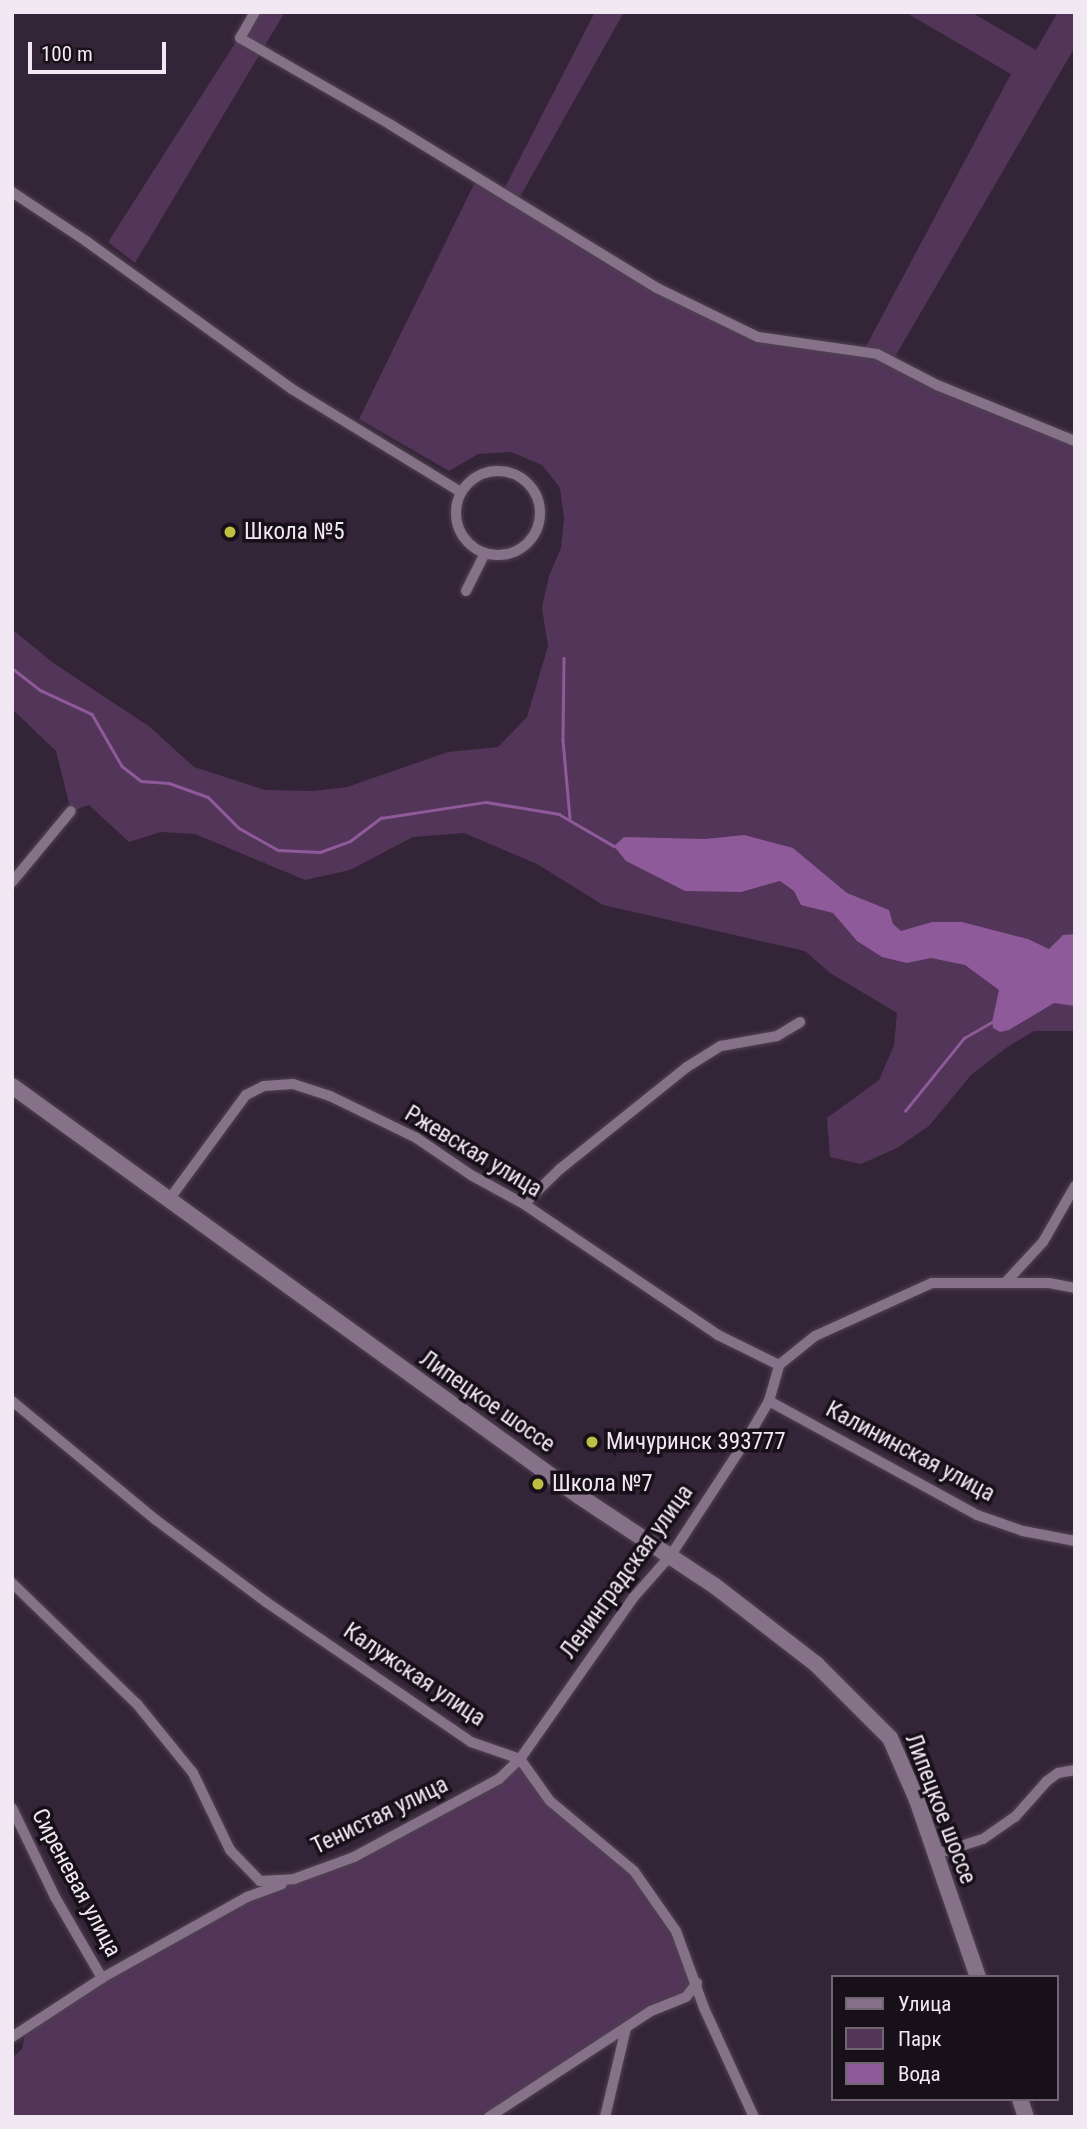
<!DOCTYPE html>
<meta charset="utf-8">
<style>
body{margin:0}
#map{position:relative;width:1087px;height:2129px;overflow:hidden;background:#342437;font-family:"Roboto Condensed",sans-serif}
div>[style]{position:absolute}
.green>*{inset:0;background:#523558}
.water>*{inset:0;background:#8e5a99}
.stream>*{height:2.5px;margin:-1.25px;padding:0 1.25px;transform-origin:1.25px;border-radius:1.25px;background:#8e5a99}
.roads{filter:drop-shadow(0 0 2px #4f4251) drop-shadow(0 0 2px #4f4251)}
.street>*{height:10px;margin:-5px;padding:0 5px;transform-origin:5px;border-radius:5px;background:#857289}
.street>.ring{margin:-5px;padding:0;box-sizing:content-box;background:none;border:10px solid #857289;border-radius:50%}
.secondary>*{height:16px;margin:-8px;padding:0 8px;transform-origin:8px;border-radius:8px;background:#857289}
.dots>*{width:19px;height:19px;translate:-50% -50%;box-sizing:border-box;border:4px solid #171019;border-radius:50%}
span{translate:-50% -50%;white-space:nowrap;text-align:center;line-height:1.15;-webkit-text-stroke:7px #171019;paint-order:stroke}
.poi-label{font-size:23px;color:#f2e8f4}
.left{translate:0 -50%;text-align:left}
.street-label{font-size:23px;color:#f2e8f4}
.frame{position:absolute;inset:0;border:14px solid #f2e8f4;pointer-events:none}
.legend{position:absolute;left:831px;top:1975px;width:228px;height:126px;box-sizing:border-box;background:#171019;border:2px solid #6f6671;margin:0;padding:9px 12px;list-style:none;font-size:21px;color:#f2e8f4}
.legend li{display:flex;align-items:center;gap:14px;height:35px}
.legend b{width:35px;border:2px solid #6f6671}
.scale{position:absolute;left:28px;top:42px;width:138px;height:32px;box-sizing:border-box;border:4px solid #f2e8f4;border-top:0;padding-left:9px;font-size:21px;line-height:24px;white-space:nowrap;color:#f2e8f4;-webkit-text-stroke:5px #171019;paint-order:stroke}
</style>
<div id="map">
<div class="green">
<i style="clip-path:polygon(255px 12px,285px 12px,135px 263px,108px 242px)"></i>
<i style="clip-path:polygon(595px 12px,624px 12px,517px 202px,657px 288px,758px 336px,863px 352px,1011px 74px,905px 12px,971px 12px,1036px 50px,1058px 12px,1075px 12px,1075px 47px,892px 362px,1075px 441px,1075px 1031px,1034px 1031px,1006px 1048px,971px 1075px,929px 1126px,897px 1148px,861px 1164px,830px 1157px,827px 1118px,879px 1080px,894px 1045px,897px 1013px,830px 973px,805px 951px,603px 905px,537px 864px,464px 833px,413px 837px,350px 870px,305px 880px,195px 834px,161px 832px,129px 842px,89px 805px,71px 811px,56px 751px,12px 709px,12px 629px,52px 662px,150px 727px,194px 767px,265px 790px,313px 791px,347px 787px,448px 752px,498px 747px,527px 717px,548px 646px,542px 608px,549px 576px,561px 548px,564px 519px,560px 488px,542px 465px,511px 452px,478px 454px,449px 471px,359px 419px,477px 178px,502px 193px)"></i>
<i style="clip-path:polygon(520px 1759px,550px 1801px,634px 1871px,676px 1931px,697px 1983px,686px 1997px,651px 2011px,489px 2117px,12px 2117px,12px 2058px,22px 2049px,26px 2030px,102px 1978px,247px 1897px,354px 1857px,425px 1819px)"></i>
</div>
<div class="water">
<i style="clip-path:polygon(744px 835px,793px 848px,847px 893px,889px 910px,893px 924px,901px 931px,932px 922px,962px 922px,1028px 939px,1049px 949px,1063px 935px,1075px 934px,1075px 1006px,1054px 1003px,1009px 1030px,1000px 1032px,993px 1028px,992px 1022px,999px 990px,965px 965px,931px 958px,907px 963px,882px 957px,857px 941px,833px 913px,801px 905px,794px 891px,780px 881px,741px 892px,685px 891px,626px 861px,614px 846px,624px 837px,705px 839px)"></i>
</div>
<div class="stream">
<i style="left:564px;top:658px;width:82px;rotate:90.7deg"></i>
<i style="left:563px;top:740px;width:78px;rotate:84.9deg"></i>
<i style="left:12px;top:668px;width:36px;rotate:38deg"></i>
<i style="left:40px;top:690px;width:57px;rotate:24.8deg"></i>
<i style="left:92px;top:714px;width:60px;rotate:60deg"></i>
<i style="left:122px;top:766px;width:24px;rotate:38deg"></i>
<i style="left:141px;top:781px;width:28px;rotate:4deg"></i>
<i style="left:169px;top:783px;width:41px;rotate:19.7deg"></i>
<i style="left:208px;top:797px;width:44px;rotate:45deg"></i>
<i style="left:239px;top:828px;width:45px;rotate:29.4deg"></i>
<i style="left:278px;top:850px;width:42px;rotate:2.7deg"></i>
<i style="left:320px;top:852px;width:32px;rotate:-20deg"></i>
<i style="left:350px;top:841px;width:39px;rotate:-37deg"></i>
<i style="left:381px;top:818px;width:106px;rotate:-8.7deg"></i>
<i style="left:486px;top:802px;width:74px;rotate:9.3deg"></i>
<i style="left:559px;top:814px;width:64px;rotate:30.2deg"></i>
<i style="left:905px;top:1111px;width:94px;rotate:-51.1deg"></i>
<i style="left:964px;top:1038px;width:32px;rotate:-30deg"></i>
</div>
<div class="roads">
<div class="street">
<i style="left:255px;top:12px;width:30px;rotate:120deg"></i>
<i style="left:240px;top:38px;width:174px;rotate:29.9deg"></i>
<i style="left:391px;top:125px;width:312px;rotate:31.5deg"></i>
<i style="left:657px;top:288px;width:112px;rotate:25.9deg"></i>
<i style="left:758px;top:337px;width:120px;rotate:8.1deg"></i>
<i style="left:877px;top:354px;width:68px;rotate:27.3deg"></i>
<i style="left:937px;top:385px;width:149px;rotate:22.1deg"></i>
<i style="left:12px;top:192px;width:89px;rotate:33.5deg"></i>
<i style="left:86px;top:241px;width:254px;rotate:35.7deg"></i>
<i style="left:292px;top:389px;width:198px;rotate:31.4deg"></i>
<i class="ring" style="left:456px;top:471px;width:74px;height:74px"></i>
<i style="left:466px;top:591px;width:42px;rotate:-63.4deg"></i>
<i style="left:12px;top:882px;width:92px;rotate:-50.3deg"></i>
<i style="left:168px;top:1201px;width:132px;rotate:-53.7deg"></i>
<i style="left:246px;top:1095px;width:20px;rotate:-27deg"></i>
<i style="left:264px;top:1086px;width:29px;rotate:-4deg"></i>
<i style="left:293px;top:1084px;width:39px;rotate:18deg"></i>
<i style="left:330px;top:1096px;width:94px;rotate:25.8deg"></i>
<i style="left:415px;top:1137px;width:68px;rotate:34.2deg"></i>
<i style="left:471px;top:1175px;width:60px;rotate:28.7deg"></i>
<i style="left:524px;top:1204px;width:234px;rotate:34deg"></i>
<i style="left:718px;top:1335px;width:68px;rotate:26.2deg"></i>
<i style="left:524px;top:1204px;width:50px;rotate:-44.2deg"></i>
<i style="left:560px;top:1169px;width:163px;rotate:-38.8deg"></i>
<i style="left:687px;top:1067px;width:40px;rotate:-32deg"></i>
<i style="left:721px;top:1046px;width:57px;rotate:-10.1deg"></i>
<i style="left:777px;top:1036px;width:27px;rotate:-31deg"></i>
<i style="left:1005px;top:1283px;width:56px;rotate:-47.2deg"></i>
<i style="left:1043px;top:1242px;width:64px;rotate:-60.3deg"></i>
<i style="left:12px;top:1401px;width:187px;rotate:39.6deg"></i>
<i style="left:156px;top:1520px;width:137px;rotate:36.7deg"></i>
<i style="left:266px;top:1602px;width:248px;rotate:34.3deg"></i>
<i style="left:471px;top:1742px;width:52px;rotate:19.1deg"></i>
<i style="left:520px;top:1759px;width:52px;rotate:54.5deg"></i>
<i style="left:550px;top:1801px;width:109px;rotate:39.8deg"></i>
<i style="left:634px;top:1871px;width:73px;rotate:55deg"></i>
<i style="left:676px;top:1931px;width:82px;rotate:70deg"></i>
<i style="left:704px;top:2008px;width:120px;rotate:65.4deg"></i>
<i style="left:769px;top:1401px;width:237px;rotate:28.7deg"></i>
<i style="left:977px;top:1515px;width:49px;rotate:19.2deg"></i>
<i style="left:1023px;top:1531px;width:53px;rotate:10.9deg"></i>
<i style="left:12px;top:1583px;width:174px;rotate:44.1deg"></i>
<i style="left:137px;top:1704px;width:89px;rotate:50.9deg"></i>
<i style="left:193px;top:1773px;width:85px;rotate:64.3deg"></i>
<i style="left:230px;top:1850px;width:43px;rotate:45.9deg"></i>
<i style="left:260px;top:1881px;width:34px;rotate:-3deg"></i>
<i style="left:294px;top:1879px;width:64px;rotate:-20.1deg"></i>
<i style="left:354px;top:1857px;width:165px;rotate:-28.3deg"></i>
<i style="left:499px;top:1779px;width:29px;rotate:-44deg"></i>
<i style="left:520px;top:1759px;width:197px;rotate:-54.9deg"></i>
<i style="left:633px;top:1598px;width:57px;rotate:-48.5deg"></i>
<i style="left:671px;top:1555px;width:135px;rotate:-56.8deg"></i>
<i style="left:745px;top:1442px;width:48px;rotate:-59.7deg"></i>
<i style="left:769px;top:1401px;width:37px;rotate:-74deg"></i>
<i style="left:779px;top:1365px;width:46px;rotate:-38.9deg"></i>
<i style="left:815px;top:1336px;width:128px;rotate:-24.4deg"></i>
<i style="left:932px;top:1283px;width:117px"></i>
<i style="left:1049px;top:1283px;width:26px;rotate:11deg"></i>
<i style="left:12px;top:1808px;width:99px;rotate:64.2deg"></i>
<i style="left:55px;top:1897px;width:94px;rotate:59.9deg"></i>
<i style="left:936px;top:1854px;width:49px;rotate:-17.7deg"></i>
<i style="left:983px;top:1839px;width:39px;rotate:-35deg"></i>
<i style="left:1015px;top:1817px;width:48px;rotate:-48.4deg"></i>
<i style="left:1047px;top:1781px;width:14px;rotate:-36deg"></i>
<i style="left:1058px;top:1773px;width:17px;rotate:-10deg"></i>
<i style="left:12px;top:2037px;width:108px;rotate:-33.2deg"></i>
<i style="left:102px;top:1978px;width:166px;rotate:-29.2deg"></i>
<i style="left:247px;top:1897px;width:37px;rotate:-20deg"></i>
<i style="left:489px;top:2117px;width:194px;rotate:-33.2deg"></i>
<i style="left:651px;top:2011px;width:38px;rotate:-22deg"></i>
<i style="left:686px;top:1997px;width:18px;rotate:-52deg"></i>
<i style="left:605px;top:2117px;width:91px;rotate:-76.7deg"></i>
</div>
<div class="secondary">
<i style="left:12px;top:1086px;width:700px;rotate:35.87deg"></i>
<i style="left:579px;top:1496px;width:163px;rotate:33.5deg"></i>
<i style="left:715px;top:1586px;width:128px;rotate:37.7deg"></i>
<i style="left:816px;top:1664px;width:105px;rotate:45deg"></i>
<i style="left:890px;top:1738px;width:68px;rotate:66.5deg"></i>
<i style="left:917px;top:1800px;width:187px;rotate:71deg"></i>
<i style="left:1020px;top:2099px;width:19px;rotate:72deg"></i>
</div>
</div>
<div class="dots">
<i style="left:230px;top:532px;background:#bdbf43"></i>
<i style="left:592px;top:1442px;background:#bdbf43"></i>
<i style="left:538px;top:1484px;background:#bdbf43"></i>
</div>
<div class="poi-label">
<span class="left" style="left:244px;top:532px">Школа №5</span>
<span class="left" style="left:606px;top:1442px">Мичуринск 393777</span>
<span class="left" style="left:552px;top:1484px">Школа №7</span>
</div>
<div class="street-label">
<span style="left:473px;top:1152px;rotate:31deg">Ржевская улица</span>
<span style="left:487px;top:1402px;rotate:35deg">Липецкое шоссе</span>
<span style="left:910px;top:1452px;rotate:28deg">Калининская улица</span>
<span style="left:627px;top:1572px;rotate:-54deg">Ленинградская улица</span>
<span style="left:414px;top:1675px;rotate:34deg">Калужская улица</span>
<span style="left:940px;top:1809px;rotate:69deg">Липецкое шоссе</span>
<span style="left:380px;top:1816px;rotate:-26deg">Тенистая улица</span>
<span style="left:76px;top:1883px;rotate:62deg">Сиреневая улица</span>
</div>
<div class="frame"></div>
<ul class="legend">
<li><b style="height:9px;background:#857289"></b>Улица</li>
<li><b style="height:19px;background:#523558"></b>Парк</li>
<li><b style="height:19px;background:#8e5a99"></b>Вода</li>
</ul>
<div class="scale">100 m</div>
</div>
